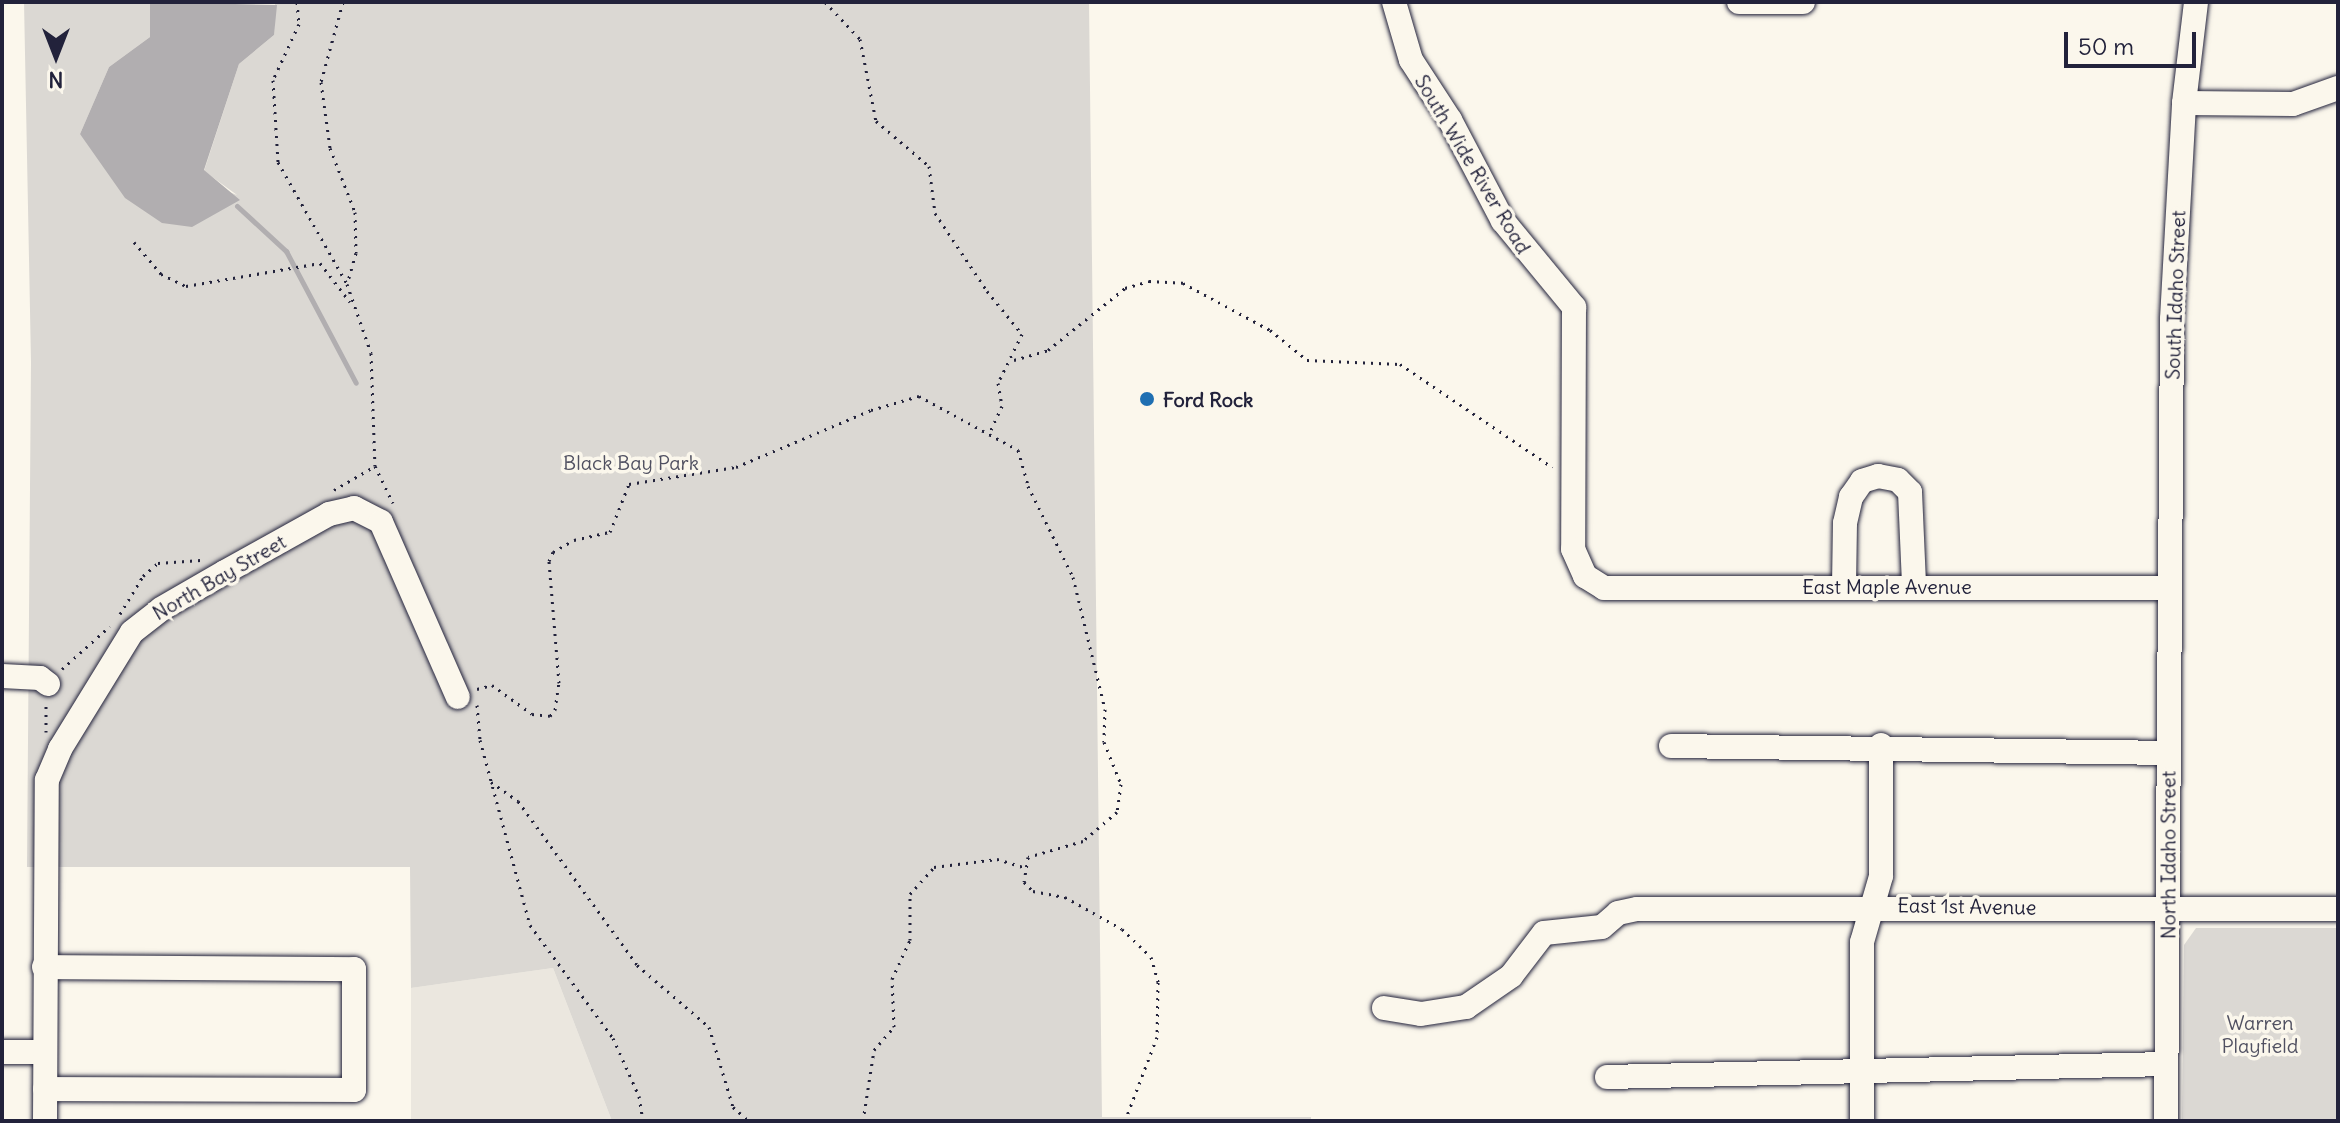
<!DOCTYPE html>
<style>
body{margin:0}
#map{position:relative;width:2340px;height:1123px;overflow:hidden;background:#fbf7ec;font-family:Delius,sans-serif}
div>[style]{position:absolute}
.built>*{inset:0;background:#ebe7df}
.green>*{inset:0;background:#dbd8d3}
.water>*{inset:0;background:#b1aeb0}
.stream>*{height:5px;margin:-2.5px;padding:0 2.5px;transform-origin:2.5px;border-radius:2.5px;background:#b1aeb0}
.path>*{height:3px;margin-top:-1.5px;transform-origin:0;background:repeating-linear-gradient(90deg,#22223b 0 2px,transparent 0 8px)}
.roads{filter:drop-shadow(0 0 2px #22223b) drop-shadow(0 0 2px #22223b)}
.minor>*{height:24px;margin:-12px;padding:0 12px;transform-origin:12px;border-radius:12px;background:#fbf7ec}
.dots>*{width:22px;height:22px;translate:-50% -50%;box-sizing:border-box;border:4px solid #fbf7ec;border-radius:50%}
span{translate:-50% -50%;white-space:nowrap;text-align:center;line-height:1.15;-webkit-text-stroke:7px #fbf7ec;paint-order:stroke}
.street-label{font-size:20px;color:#22223b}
.poi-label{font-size:20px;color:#22223b;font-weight:700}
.left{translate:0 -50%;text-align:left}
.park-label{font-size:20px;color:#505061}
.frame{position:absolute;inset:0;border:4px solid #22223b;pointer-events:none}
.north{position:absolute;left:16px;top:16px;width:80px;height:80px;-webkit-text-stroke:6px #fbf7ec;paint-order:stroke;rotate:180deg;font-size:22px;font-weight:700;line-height:32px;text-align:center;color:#22223b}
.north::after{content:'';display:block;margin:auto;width:28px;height:36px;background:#22223b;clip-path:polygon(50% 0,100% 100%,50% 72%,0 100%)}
.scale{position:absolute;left:2064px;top:32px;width:132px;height:36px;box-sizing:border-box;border:4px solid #22223b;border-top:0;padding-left:10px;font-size:24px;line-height:28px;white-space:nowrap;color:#22223b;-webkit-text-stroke:6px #fbf7ec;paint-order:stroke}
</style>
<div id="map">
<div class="built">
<i style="clip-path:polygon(553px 968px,612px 1121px,411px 1121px,411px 988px)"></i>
</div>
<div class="green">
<i style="clip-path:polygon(24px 2px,150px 2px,150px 37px,109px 67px,80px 134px,237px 195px,204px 171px,239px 64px,274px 35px,275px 2px,1089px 2px,1102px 1117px,1311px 1117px,1311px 1121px,612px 1121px,553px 968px,411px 988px,410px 867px,27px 867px,31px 362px)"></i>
<i style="clip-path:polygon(2196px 928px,2338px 928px,2338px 1121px,2182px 1121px,2184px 945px)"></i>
</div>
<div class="water">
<i style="clip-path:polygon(150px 2px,277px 5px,274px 35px,239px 64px,204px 170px,240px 200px,192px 227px,162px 223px,125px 198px,80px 134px,109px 67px,150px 37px)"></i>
</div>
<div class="stream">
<i style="left:237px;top:206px;width:67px;rotate:42.6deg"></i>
<i style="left:286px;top:251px;width:149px;rotate:62.1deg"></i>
</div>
<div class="path">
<i style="left:297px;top:2px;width:22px;rotate:85deg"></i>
<i style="left:299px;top:24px;width:62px;rotate:114.9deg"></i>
<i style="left:273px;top:80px;width:82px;rotate:86.5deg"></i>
<i style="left:278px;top:162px;width:140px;rotate:60.5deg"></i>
<i style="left:347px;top:284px;width:73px;rotate:70.8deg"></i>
<i style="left:371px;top:353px;width:113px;rotate:88deg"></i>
<i style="left:375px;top:466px;width:41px;rotate:64.1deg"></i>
<i style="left:343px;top:2px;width:83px;rotate:105.4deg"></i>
<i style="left:321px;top:82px;width:67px;rotate:82.2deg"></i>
<i style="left:330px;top:148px;width:69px;rotate:68.7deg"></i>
<i style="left:355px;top:212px;width:41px;rotate:88.6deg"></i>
<i style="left:356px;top:253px;width:32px;rotate:106deg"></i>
<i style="left:825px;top:2px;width:51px;rotate:46.6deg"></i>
<i style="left:860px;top:39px;width:84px;rotate:79deg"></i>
<i style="left:876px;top:121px;width:70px;rotate:40.3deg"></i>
<i style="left:929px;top:166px;width:47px;rotate:82.7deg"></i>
<i style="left:935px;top:213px;width:94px;rotate:56.3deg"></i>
<i style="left:987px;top:291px;width:55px;rotate:50.9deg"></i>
<i style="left:1022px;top:334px;width:55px;rotate:116.1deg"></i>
<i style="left:998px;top:383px;width:23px;rotate:80deg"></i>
<i style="left:1002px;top:406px;width:29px;rotate:115deg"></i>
<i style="left:134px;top:242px;width:42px;rotate:49.8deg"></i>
<i style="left:161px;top:274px;width:28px;rotate:26deg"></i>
<i style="left:186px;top:286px;width:136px;rotate:-9.7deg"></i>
<i style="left:320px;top:263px;width:49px;rotate:52.4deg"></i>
<i style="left:1014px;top:360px;width:35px;rotate:-16deg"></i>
<i style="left:1048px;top:350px;width:99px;rotate:-38.8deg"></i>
<i style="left:1125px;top:288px;width:25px;rotate:-16deg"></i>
<i style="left:1149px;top:281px;width:34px;rotate:3deg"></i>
<i style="left:1183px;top:283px;width:99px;rotate:28.4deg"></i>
<i style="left:1270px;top:330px;width:48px;rotate:39deg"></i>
<i style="left:1307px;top:360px;width:93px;rotate:2.5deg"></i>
<i style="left:1400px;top:364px;width:184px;rotate:34.1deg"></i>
<i style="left:334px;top:490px;width:48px;rotate:-30.3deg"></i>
<i style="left:120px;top:614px;width:44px;rotate:-58.8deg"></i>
<i style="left:143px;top:576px;width:20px;rotate:-41deg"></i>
<i style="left:158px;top:563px;width:43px;rotate:-4deg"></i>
<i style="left:62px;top:669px;width:64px;rotate:-41.9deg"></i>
<i style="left:477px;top:689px;width:16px;rotate:-15deg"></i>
<i style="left:492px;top:685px;width:49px;rotate:35.9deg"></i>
<i style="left:532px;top:714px;width:18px;rotate:6deg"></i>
<i style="left:550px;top:716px;width:8px;rotate:-50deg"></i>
<i style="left:555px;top:710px;width:27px;rotate:-82deg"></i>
<i style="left:559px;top:683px;width:122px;rotate:-94.7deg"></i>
<i style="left:549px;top:561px;width:10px;rotate:-66deg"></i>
<i style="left:553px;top:552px;width:24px;rotate:-30deg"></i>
<i style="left:574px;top:540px;width:37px;rotate:-13deg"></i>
<i style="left:610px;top:532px;width:52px;rotate:-68.4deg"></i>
<i style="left:629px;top:484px;width:108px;rotate:-9deg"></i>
<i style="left:736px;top:467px;width:147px;rotate:-22.9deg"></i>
<i style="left:871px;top:410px;width:50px;rotate:-16.3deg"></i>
<i style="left:919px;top:396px;width:113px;rotate:28.6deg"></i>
<i style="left:1018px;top:450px;width:37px;rotate:74deg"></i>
<i style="left:1028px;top:486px;width:102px;rotate:63.7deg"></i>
<i style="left:1073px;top:577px;width:136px;rotate:76.4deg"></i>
<i style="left:1105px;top:709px;width:33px;rotate:92deg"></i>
<i style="left:1104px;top:742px;width:45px;rotate:68deg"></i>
<i style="left:1121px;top:784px;width:28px;rotate:98deg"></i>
<i style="left:1117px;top:812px;width:45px;rotate:139.5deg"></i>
<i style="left:1083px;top:841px;width:57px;rotate:163.8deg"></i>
<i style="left:1028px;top:857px;width:25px;rotate:99deg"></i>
<i style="left:1024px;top:882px;width:13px;rotate:45deg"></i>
<i style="left:1033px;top:891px;width:33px;rotate:11deg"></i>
<i style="left:1065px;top:897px;width:65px;rotate:29.3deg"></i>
<i style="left:1122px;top:929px;width:40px;rotate:44deg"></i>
<i style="left:1151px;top:957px;width:26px;rotate:74deg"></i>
<i style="left:1158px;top:982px;width:55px;rotate:91deg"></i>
<i style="left:1157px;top:1037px;width:90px;rotate:110.9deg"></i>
<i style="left:477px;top:705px;width:35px;rotate:85deg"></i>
<i style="left:480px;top:740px;width:192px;rotate:74.9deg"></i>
<i style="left:530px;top:925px;width:140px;rotate:53.7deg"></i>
<i style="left:613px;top:1038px;width:64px;rotate:65.9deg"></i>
<i style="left:639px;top:1096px;width:25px;rotate:81deg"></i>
<i style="left:46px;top:732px;width:28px;rotate:-90deg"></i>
<i style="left:491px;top:782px;width:33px;rotate:35deg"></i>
<i style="left:518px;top:801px;width:203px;rotate:54deg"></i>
<i style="left:637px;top:965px;width:95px;rotate:40.7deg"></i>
<i style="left:709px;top:1027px;width:84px;rotate:73.3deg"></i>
<i style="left:733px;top:1107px;width:21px;rotate:41deg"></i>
<i style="left:863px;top:1121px;width:72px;rotate:-81.2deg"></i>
<i style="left:874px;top:1050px;width:30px;rotate:-49deg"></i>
<i style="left:894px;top:1027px;width:48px;rotate:-92.4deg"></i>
<i style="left:892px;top:979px;width:43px;rotate:-65.2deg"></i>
<i style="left:910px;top:940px;width:46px;rotate:-90deg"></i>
<i style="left:910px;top:894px;width:36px;rotate:-48deg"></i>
<i style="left:934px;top:867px;width:64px;rotate:-7.2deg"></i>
<i style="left:997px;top:859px;width:30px;rotate:17deg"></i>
</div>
<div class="roads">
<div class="minor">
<i style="left:1394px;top:2px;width:60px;rotate:73.7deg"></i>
<i style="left:1411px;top:60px;width:72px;rotate:57deg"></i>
<i style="left:1450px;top:120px;width:114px;rotate:62.3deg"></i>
<i style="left:1503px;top:221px;width:112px;rotate:50.5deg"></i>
<i style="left:1574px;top:307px;width:242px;rotate:90.2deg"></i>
<i style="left:1573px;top:549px;width:30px;rotate:66deg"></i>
<i style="left:1585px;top:576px;width:22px;rotate:32deg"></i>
<i style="left:1604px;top:588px;width:565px"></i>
<i style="left:1739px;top:2px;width:64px"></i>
<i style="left:2184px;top:103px;width:109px;rotate:0.5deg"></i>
<i style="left:2293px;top:104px;width:48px;rotate:-19.6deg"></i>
<i style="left:1844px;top:586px;width:63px;rotate:-89.1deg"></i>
<i style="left:1845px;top:523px;width:27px;rotate:-77deg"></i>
<i style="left:1851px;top:497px;width:19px;rotate:-55deg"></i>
<i style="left:1862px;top:481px;width:17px;rotate:-17deg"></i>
<i style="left:1878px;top:476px;width:20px;rotate:11deg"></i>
<i style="left:1898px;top:480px;width:17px;rotate:45deg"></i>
<i style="left:1910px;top:492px;width:93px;rotate:87.5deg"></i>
<i style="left:2px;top:676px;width:38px;rotate:3deg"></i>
<i style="left:40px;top:678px;width:10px;rotate:37deg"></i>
<i style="left:1671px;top:746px;width:497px;rotate:0.8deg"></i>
<i style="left:44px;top:967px;width:310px;rotate:0.4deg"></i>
<i style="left:354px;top:969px;width:121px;rotate:90deg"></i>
<i style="left:354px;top:1090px;width:309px;rotate:-179.8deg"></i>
<i style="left:1384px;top:1008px;width:37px;rotate:9deg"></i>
<i style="left:1421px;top:1014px;width:46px;rotate:-8.8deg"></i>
<i style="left:1466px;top:1007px;width:55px;rotate:-34.6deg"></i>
<i style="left:1511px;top:976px;width:54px;rotate:-52.5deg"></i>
<i style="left:1544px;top:933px;width:58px;rotate:-5.9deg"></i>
<i style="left:1602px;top:927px;width:21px;rotate:-41deg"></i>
<i style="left:1618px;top:913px;width:19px;rotate:-12deg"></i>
<i style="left:1637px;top:909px;width:701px"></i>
<i style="left:2px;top:1052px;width:43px"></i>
<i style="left:1607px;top:1077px;width:559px;rotate:-1.33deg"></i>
<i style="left:45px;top:1121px;width:341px;rotate:-89.7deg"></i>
<i style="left:47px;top:780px;width:34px;rotate:-67deg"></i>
<i style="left:60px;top:749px;width:137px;rotate:-58.4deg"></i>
<i style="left:132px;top:632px;width:37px;rotate:-38deg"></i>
<i style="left:161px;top:609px;width:74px;rotate:-30deg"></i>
<i style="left:225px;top:572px;width:119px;rotate:-29.1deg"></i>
<i style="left:329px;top:514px;width:26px;rotate:-13deg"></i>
<i style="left:354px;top:508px;width:30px;rotate:27deg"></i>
<i style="left:381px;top:522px;width:191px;rotate:66.3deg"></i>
<i style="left:1862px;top:1121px;width:179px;rotate:-90deg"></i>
<i style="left:1862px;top:942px;width:69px;rotate:-73.9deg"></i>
<i style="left:1881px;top:876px;width:131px;rotate:-90deg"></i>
<i style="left:2166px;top:1121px;width:802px;rotate:-89.57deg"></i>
<i style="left:2172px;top:319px;width:216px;rotate:-86.8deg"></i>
<i style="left:2184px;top:103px;width:102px;rotate:-83.2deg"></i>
</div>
</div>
<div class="dots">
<i style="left:1147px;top:399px;background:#1f6fb2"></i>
</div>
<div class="street-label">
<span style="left:1473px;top:164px;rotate:59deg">South Wide River Road</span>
<span style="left:2175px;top:295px;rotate:-88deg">South Idaho Street</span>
<span style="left:219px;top:577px;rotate:-30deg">North Bay Street</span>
<span style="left:1887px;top:586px">East Maple Avenue</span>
<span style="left:2168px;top:855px;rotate:-90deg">North Idaho Street</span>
<span style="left:1967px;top:906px;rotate:1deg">East 1st Avenue</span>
</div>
<div class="poi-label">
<span class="left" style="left:1163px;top:399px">Ford Rock</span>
</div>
<div class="park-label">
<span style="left:631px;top:462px">Black Bay Park</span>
<span style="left:2260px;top:1034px">Warren<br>Playfield</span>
</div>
<div class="frame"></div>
<div class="north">N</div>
<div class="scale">50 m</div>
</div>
